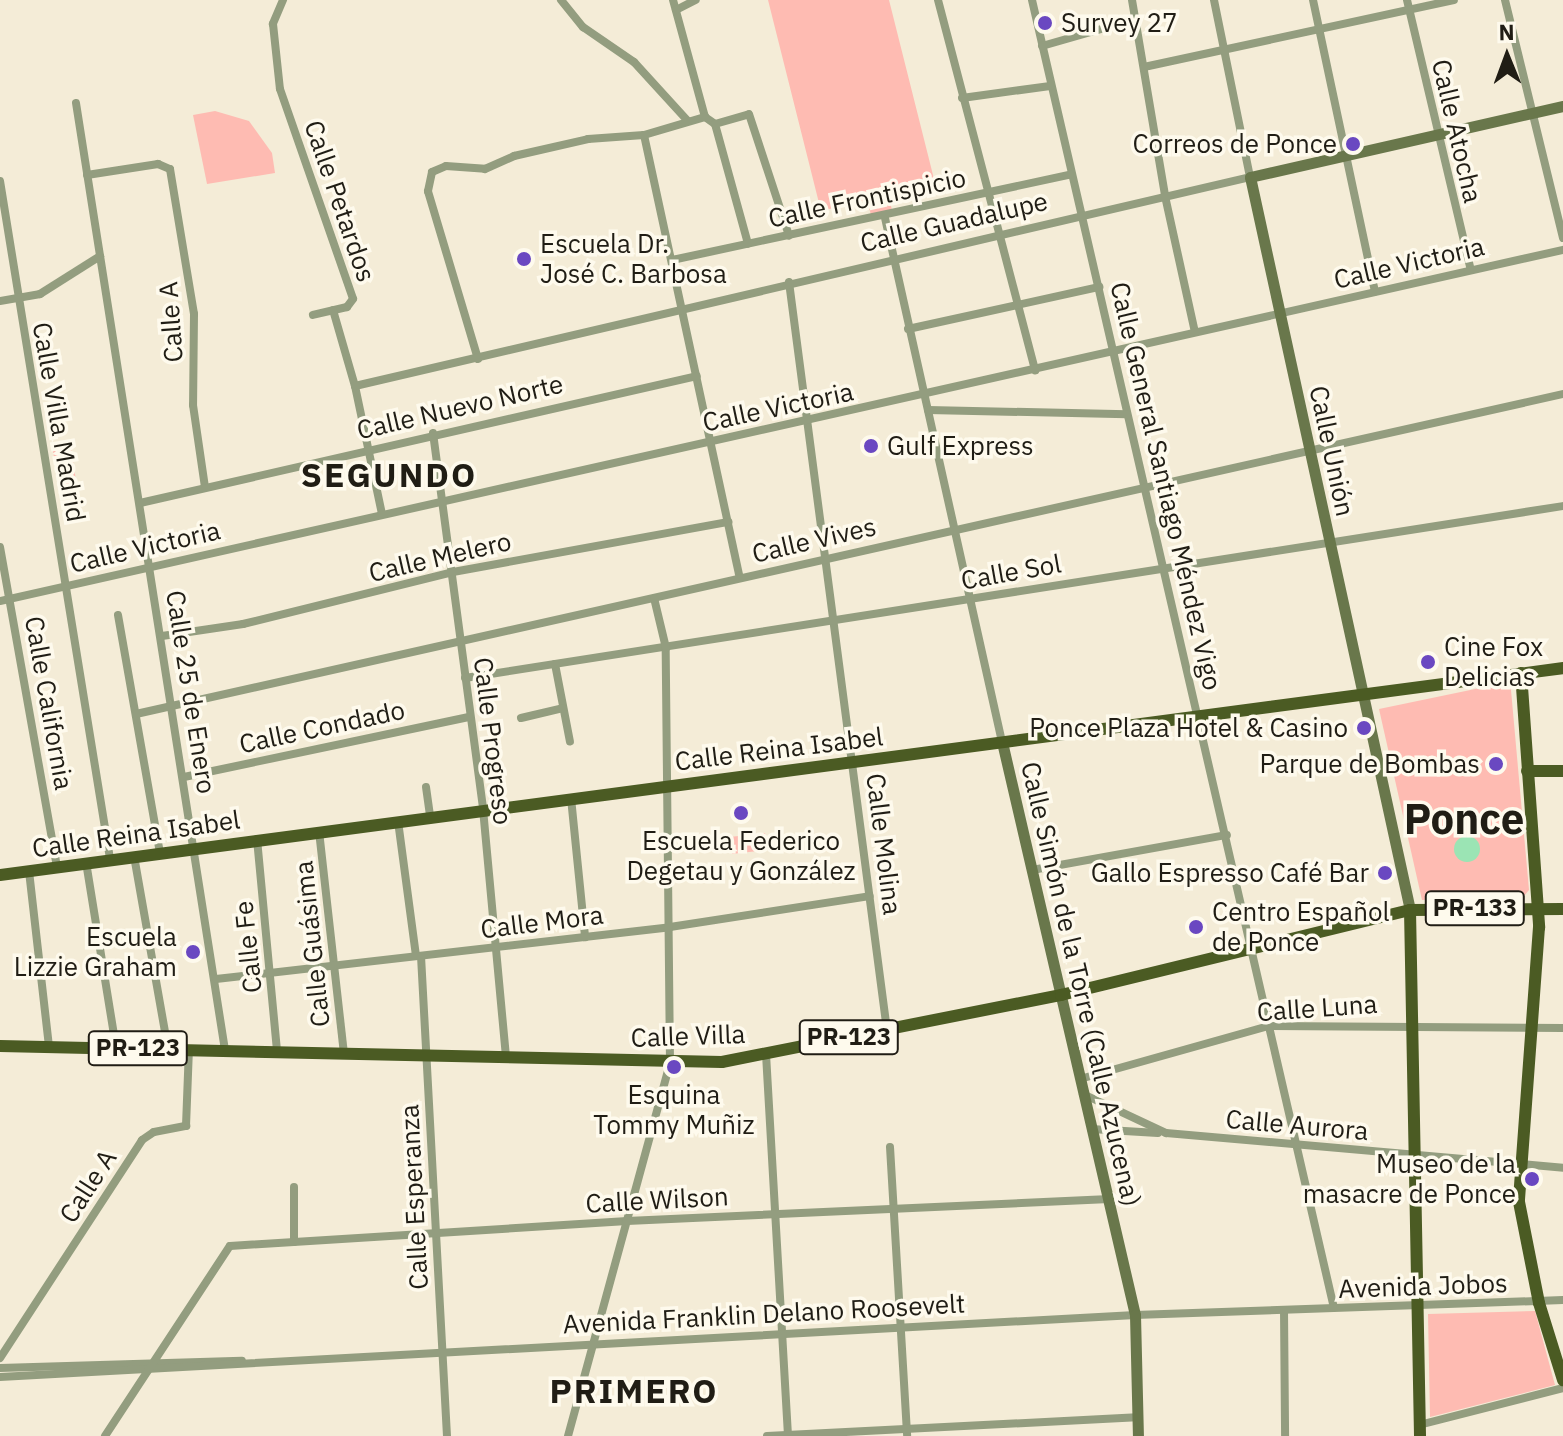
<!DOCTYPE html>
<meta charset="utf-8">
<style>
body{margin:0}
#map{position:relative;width:1563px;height:1436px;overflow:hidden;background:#f4ecd7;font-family:"IBM Plex Sans",sans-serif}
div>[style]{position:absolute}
.green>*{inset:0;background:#febbb2}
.water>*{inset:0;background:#9be4b4}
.round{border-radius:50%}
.street>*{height:8px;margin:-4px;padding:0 4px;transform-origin:4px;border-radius:4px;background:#939d7f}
.secondary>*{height:11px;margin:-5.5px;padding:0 5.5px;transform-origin:5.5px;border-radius:5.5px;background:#69774b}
.primary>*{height:12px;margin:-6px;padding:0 6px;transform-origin:6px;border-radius:6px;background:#4b5b23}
.dots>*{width:22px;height:22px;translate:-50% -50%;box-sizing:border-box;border:4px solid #fefaed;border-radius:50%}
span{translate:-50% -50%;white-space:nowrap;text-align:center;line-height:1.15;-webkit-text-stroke:7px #fefaed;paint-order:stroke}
.shield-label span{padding:2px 6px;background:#fefaed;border:2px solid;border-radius:6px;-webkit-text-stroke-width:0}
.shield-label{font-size:24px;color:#201d15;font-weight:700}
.poi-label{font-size:26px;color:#201d15}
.left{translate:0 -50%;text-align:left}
.right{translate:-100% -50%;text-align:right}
.street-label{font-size:26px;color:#201d15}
.district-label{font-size:34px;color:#201d15;font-weight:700;letter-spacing:2px}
.town-label{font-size:42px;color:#201d15;font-weight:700}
.north{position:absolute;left:1467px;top:16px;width:80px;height:80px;-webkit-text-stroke:6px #fefaed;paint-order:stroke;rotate:359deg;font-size:22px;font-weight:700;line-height:32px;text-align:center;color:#201d15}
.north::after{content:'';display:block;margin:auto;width:28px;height:36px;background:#201d15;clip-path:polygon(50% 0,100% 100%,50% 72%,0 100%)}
</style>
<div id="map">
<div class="green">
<i style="clip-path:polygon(768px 0,889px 0,935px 183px,888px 194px,892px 210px,871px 215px,867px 200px,821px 211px)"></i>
<i style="clip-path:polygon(215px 111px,249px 121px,272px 153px,275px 173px,207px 184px,193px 115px)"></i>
<i style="clip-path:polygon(71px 448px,77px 487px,59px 490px,53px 451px)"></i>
<i style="clip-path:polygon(1504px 683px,1511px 690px,1529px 890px,1524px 896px,1422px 900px,1379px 709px)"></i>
<i style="clip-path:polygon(765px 833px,767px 850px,732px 854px,730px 837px)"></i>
<i style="clip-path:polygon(1535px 1311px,1555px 1385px,1430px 1417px,1428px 1314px)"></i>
</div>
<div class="water">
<i class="round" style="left:1454px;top:836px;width:26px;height:26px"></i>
</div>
<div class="street">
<i style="left:283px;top:0;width:26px;rotate:113deg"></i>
<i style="left:273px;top:24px;width:65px;rotate:83.9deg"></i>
<i style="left:280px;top:89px;width:222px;rotate:70.8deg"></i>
<i style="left:353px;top:299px;width:10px;rotate:127deg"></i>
<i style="left:347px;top:307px;width:35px;rotate:167deg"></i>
<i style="left:561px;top:0;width:35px;rotate:51deg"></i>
<i style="left:583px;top:27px;width:62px;rotate:34.5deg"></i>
<i style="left:634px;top:62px;width:79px;rotate:47.6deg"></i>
<i style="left:673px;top:0;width:121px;rotate:74.7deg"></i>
<i style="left:705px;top:117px;width:12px;rotate:35deg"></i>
<i style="left:715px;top:124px;width:124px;rotate:74.6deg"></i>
<i style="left:938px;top:0;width:383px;rotate:75.3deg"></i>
<i style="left:1032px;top:0;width:1342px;rotate:77deg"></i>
<i style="left:1132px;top:0;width:199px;rotate:80.4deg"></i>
<i style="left:1165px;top:196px;width:139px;rotate:77.6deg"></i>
<i style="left:1313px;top:0;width:298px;rotate:78deg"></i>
<i style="left:1407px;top:0;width:277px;rotate:76.7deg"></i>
<i style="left:1505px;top:0;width:245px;rotate:76.3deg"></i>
<i style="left:676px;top:10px;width:22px;rotate:-27deg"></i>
<i style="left:1042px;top:46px;width:98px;rotate:-16deg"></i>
<i style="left:1144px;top:67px;width:317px;rotate:-12.2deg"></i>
<i style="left:962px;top:98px;width:89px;rotate:-7.8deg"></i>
<i style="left:76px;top:103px;width:959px;rotate:81.06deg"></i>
<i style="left:715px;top:124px;width:35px;rotate:-16deg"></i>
<i style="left:749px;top:114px;width:128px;rotate:71.8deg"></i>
<i style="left:644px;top:135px;width:453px;rotate:77.8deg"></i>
<i style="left:87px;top:175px;width:72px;rotate:-8.8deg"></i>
<i style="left:158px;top:164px;width:13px;rotate:23deg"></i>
<i style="left:170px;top:169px;width:147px;rotate:80.6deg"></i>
<i style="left:194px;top:314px;width:91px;rotate:90.6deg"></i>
<i style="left:193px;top:405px;width:83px;rotate:81.7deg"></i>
<i style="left:0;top:181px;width:687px;rotate:80.78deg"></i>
<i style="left:885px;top:218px;width:537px;rotate:77.41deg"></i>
<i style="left:672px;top:260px;width:407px;rotate:-12.1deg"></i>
<i style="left:789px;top:282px;width:754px;rotate:82.54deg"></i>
<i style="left:0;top:301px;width:41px;rotate:-9.9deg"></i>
<i style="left:40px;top:294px;width:71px;rotate:-32.3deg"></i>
<i style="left:333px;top:310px;width:79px;rotate:73.9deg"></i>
<i style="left:355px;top:386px;width:131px;rotate:78.1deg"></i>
<i style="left:908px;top:329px;width:196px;rotate:-12.4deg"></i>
<i style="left:478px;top:359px;width:175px;rotate:-106.6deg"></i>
<i style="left:428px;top:191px;width:19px;rotate:-78deg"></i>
<i style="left:432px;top:172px;width:15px;rotate:-23deg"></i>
<i style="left:446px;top:166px;width:39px;rotate:4deg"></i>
<i style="left:485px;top:169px;width:32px;rotate:-24deg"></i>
<i style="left:514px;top:156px;width:76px;rotate:-12.9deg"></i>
<i style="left:588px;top:139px;width:56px;rotate:-4.1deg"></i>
<i style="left:644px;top:135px;width:64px;rotate:-16.4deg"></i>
<i style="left:355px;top:386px;width:919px;rotate:-13.14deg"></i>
<i style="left:1250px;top:177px;width:181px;rotate:-101.5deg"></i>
<i style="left:928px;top:410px;width:199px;rotate:1.2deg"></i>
<i style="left:433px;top:433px;width:379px;rotate:82.4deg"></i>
<i style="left:483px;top:809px;width:247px;rotate:84.7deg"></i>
<i style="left:140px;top:503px;width:571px;rotate:-12.84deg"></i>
<i style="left:0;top:547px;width:324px;rotate:79.9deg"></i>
<i style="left:0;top:601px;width:1602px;rotate:-12.66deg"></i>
<i style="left:118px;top:615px;width:241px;rotate:80deg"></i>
<i style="left:162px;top:636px;width:82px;rotate:-8.4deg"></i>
<i style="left:243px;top:624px;width:216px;rotate:-13.9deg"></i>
<i style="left:453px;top:572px;width:280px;rotate:-10.3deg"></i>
<i style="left:555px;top:664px;width:79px;rotate:79.1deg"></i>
<i style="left:465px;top:678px;width:1111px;rotate:-8.9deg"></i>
<i style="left:136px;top:714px;width:1462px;rotate:-12.64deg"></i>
<i style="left:521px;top:718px;width:43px;rotate:-13.4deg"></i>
<i style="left:184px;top:777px;width:291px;rotate:-11.9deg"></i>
<i style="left:426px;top:787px;width:28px;rotate:82deg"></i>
<i style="left:571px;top:798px;width:140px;rotate:84.2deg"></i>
<i style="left:398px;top:821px;width:136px;rotate:82.4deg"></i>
<i style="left:319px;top:831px;width:223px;rotate:83.6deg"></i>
<i style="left:257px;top:839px;width:213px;rotate:84.6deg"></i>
<i style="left:134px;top:856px;width:196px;rotate:80deg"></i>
<i style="left:86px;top:862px;width:187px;rotate:80.8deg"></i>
<i style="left:1032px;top:870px;width:198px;rotate:-10.2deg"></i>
<i style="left:29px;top:871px;width:176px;rotate:83.5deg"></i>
<i style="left:421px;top:956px;width:481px;rotate:86.9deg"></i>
<i style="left:216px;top:979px;width:457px;rotate:-6.5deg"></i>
<i style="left:670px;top:927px;width:202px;rotate:-8.8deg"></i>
<i style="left:766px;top:1054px;width:383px;rotate:86.7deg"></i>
<i style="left:1080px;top:1079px;width:195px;rotate:-15.7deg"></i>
<i style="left:1268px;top:1026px;width:295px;rotate:0.4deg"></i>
<i style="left:1083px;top:1094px;width:92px;rotate:25.2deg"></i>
<i style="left:1166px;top:1133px;width:399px;rotate:5deg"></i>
<i style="left:1091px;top:1129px;width:67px;rotate:3.4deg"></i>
<i style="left:890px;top:1147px;width:289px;rotate:86.6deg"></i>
<i style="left:294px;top:1187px;width:55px;rotate:90deg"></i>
<i style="left:1284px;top:1310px;width:126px;rotate:89.5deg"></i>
<i style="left:0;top:1358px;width:260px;rotate:-56.9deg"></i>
<i style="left:142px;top:1140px;width:14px;rotate:-34deg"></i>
<i style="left:154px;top:1132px;width:33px;rotate:-11deg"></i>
<i style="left:186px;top:1126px;width:77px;rotate:-87.8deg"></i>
<i style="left:0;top:1368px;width:242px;rotate:-1.7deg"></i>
<i style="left:0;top:1377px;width:1137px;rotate:-3.13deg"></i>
<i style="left:1135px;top:1315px;width:428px;rotate:-2deg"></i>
<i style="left:1419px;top:1425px;width:149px;rotate:-14.4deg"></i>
<i style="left:105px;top:1436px;width:227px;rotate:-56.7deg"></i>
<i style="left:230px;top:1246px;width:398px;rotate:-3.6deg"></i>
<i style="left:627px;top:1221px;width:483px;rotate:-2.6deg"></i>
<i style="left:568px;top:1436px;width:387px;rotate:-74.7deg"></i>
<i style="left:670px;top:1063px;width:415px;rotate:-90.6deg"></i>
<i style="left:666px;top:648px;width:51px;rotate:-103.5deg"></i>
<i style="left:767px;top:1436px;width:370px;rotate:-2.9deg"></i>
</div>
<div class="secondary">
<i style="left:1002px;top:742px;width:588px;rotate:76.93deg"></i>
<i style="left:1135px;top:1315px;width:121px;rotate:88.6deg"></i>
<i style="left:1410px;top:910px;width:750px;rotate:-102.31deg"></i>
<i style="left:1250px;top:177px;width:321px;rotate:-12.8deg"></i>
</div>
<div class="primary">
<i style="left:1521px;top:673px;width:255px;rotate:85.9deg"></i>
<i style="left:1539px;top:927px;width:276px;rotate:94.2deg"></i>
<i style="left:1519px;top:1202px;width:103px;rotate:78.8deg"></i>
<i style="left:1539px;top:1303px;width:81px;rotate:72.7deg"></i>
<i style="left:1527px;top:771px;width:36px"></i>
<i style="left:0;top:875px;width:1577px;rotate:-7.54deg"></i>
<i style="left:1410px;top:910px;width:526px;rotate:88.91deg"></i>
<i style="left:0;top:1046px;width:722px;rotate:1.27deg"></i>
<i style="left:722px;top:1062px;width:346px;rotate:-11.2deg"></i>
<i style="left:1061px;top:995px;width:359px;rotate:-13.7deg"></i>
<i style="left:1410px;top:910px;width:153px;rotate:-0.4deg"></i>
</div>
<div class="dots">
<i style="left:1045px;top:23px;background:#6a48c1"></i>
<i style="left:1353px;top:144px;background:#6a48c1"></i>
<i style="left:524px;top:259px;background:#6a48c1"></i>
<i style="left:871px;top:446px;background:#6a48c1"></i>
<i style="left:1428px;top:662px;background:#6a48c1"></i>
<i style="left:1364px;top:728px;background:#6a48c1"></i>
<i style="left:1496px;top:764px;background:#6a48c1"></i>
<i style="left:741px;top:813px;background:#6a48c1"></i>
<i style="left:1385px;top:873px;background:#6a48c1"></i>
<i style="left:1196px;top:927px;background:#6a48c1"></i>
<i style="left:193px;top:952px;background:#6a48c1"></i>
<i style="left:674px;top:1067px;background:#6a48c1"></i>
<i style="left:1532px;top:1179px;background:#6a48c1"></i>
</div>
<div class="shield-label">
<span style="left:1475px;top:908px">PR-133</span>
<span style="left:849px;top:1037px">PR-123</span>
<span style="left:138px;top:1048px">PR-123</span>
</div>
<div class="poi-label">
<span class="left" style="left:1061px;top:23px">Survey 27</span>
<span class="right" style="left:1337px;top:144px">Correos de Ponce</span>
<span class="left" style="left:540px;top:259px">Escuela Dr.<br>José C. Barbosa</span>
<span class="left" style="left:887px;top:446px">Gulf Express</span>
<span class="left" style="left:1444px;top:662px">Cine Fox<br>Delicias</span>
<span class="right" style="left:1348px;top:728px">Ponce Plaza Hotel &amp; Casino</span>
<span class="right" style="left:1480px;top:764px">Parque de Bombas</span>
<span style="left:741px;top:856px">Escuela Federico<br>Degetau y González</span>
<span class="right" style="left:1369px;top:873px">Gallo Espresso Café Bar</span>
<span class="left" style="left:1212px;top:927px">Centro Español<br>de Ponce</span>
<span class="right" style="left:177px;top:952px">Escuela<br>Lizzie Graham</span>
<span style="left:674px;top:1110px">Esquina<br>Tommy Muñiz</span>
<span class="right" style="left:1516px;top:1179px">Museo de la<br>masacre de Ponce</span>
</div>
<div class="street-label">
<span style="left:1457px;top:131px;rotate:77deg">Calle Atocha</span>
<span style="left:867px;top:198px;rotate:-12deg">Calle Frontispicio</span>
<span style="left:340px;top:201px;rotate:71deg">Calle Petardos</span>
<span style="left:954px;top:222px;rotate:-13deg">Calle Guadalupe</span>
<span style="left:1409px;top:263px;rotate:-13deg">Calle Victoria</span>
<span style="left:171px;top:322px;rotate:-94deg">Calle A</span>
<span style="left:460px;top:407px;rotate:-13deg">Calle Nuevo Norte</span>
<span style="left:778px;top:407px;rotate:-12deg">Calle Victoria</span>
<span style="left:59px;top:422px;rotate:80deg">Calle Villa Madrid</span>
<span style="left:1332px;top:451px;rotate:78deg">Calle Unión</span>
<span style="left:1166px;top:486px;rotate:77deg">Calle General Santiago Méndez Vigo</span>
<span style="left:814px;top:540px;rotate:-13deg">Calle Vives</span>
<span style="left:145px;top:547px;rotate:-13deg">Calle Victoria</span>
<span style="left:440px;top:557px;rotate:-13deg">Calle Melero</span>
<span style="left:1011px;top:572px;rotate:-10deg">Calle Sol</span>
<span style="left:191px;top:692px;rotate:81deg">Calle 25 de Enero</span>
<span style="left:49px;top:703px;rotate:80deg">Calle California</span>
<span style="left:322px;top:727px;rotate:-12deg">Calle Condado</span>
<span style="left:493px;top:741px;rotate:83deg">Calle Progreso</span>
<span style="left:779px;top:749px;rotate:-7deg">Calle Reina Isabel</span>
<span style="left:136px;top:834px;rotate:-8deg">Calle Reina Isabel</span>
<span style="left:884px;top:844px;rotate:83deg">Calle Molina</span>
<span style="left:542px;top:922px;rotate:-7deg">Calle Mora</span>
<span style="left:312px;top:944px;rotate:-96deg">Calle Guásima</span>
<span style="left:248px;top:947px;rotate:-96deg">Calle Fe</span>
<span style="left:1081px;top:984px;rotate:77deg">Calle Simón de la Torre (Calle Azucena)</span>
<span style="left:1317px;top:1008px;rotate:-4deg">Calle Luna</span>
<span style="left:688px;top:1036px;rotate:-2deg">Calle Villa</span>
<span style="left:1297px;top:1125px;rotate:5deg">Calle Aurora</span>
<span style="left:88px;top:1186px;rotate:-57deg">Calle A</span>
<span style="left:414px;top:1197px;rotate:-93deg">Calle Esperanza</span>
<span style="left:657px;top:1200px;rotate:-3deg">Calle Wilson</span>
<span style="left:1423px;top:1286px;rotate:-2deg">Avenida Jobos</span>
<span style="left:764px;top:1314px;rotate:-3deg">Avenida Franklin Delano Roosevelt</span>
</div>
<div class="district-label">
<span style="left:389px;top:475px">SEGUNDO</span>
<span style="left:634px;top:1391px">PRIMERO</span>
</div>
<div class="town-label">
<span style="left:1464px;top:819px">Ponce</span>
</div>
<div class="north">N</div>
</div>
